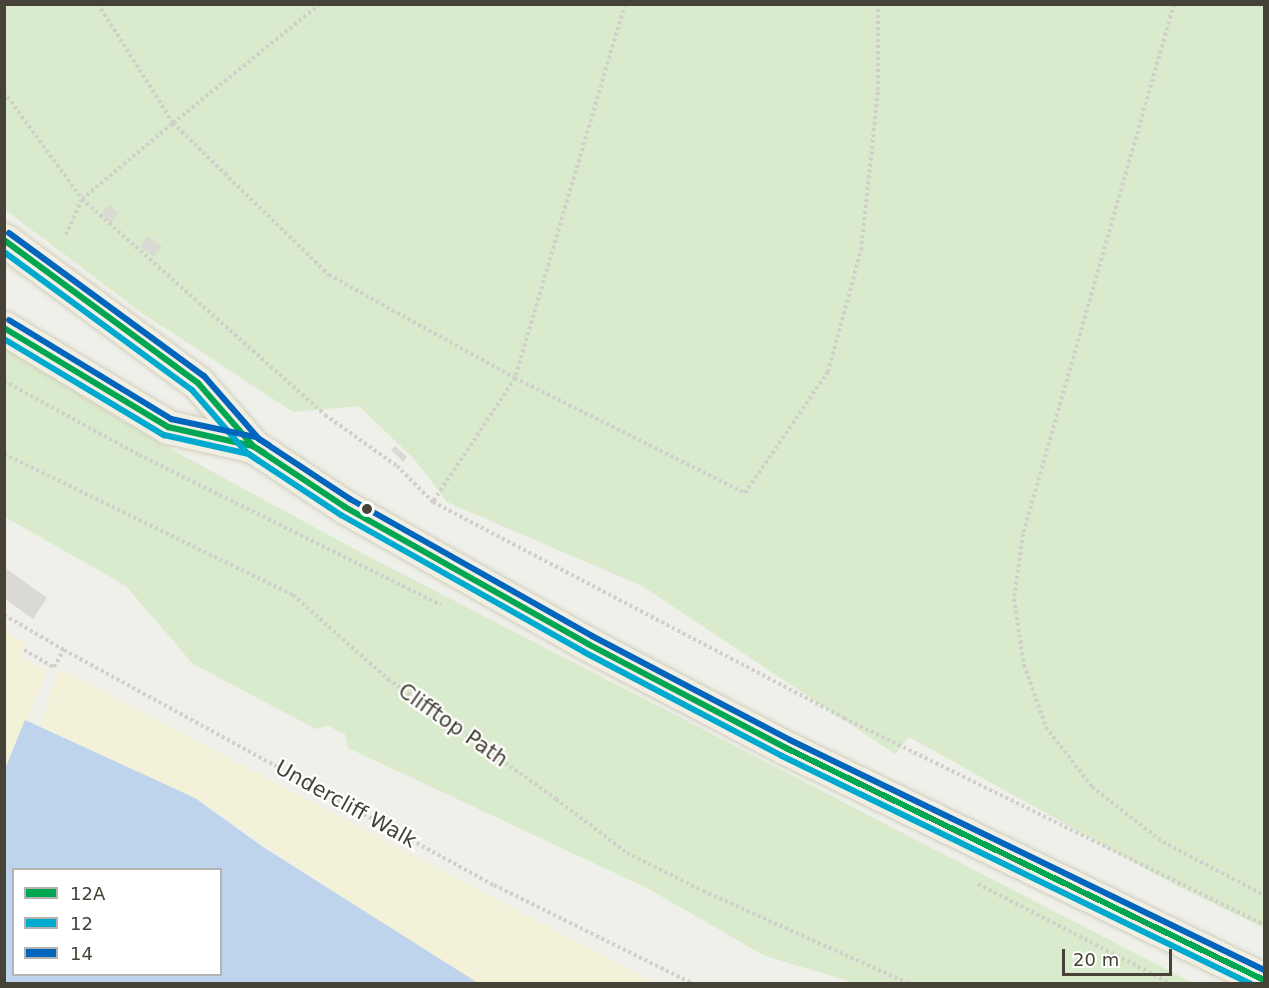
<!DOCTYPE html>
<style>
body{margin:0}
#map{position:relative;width:1269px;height:988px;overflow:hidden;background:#f0f0eb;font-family:"DejaVu Sans",sans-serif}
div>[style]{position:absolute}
.green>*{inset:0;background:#daeacc}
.sand>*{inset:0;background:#f3f1d7}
.water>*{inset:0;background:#bed3ec}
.building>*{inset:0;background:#dad9d3}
.path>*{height:4px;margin-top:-2px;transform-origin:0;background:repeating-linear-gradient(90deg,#d1cfcb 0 3px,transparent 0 6px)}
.roads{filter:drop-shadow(0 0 2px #d1ceba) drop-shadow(0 0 2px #d1ceba)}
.major>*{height:33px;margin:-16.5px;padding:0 16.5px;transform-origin:16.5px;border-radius:16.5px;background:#f1efe4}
.bus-1>*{height:6px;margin:-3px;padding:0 3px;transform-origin:3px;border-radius:3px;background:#00a651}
.bus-2>*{height:6px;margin:-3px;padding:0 3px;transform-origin:3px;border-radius:3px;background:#00a9ce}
.bus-3>*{height:6px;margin:-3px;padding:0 3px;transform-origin:3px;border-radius:3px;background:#0065bd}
.dots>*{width:16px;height:16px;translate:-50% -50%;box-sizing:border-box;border:3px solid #fff;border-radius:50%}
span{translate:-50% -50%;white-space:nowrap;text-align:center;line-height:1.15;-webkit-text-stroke:4.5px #fff;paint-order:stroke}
.street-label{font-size:21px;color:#464237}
.frame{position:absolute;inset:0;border:6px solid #464237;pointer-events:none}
.legend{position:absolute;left:12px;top:868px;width:210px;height:108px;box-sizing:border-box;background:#fff;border:2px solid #b5b3af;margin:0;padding:8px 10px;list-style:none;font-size:18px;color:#464237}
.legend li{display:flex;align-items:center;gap:12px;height:30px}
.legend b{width:30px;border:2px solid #b5b3af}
.scale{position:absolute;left:1062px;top:949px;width:110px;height:27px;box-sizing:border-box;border:3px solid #464237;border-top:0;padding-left:8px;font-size:18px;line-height:21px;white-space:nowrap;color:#464237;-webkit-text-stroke:4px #fff;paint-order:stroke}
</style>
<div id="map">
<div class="green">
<i style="clip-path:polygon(4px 5px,1264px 5px,1264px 928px,1173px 884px,909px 737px,895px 754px,642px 586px,447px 502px,415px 460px,359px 406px,293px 412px,142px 313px,8px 212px,5px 206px)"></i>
<i style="clip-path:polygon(5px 348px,156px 441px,360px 552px,1193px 983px,855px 983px,765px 956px,647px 888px,348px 748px,345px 734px,328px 726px,316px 729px,193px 664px,126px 586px,5px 517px)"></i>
</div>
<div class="sand">
<i style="clip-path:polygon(5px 632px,27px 644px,21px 657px,47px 672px,5px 768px)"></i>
<i style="clip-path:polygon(60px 669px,655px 983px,470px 983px,195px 798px,39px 727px)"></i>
</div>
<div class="water">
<i style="clip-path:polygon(evenodd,25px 720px,195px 798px,263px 847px,478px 983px,5px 983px,5px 769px,25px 720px,14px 870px,220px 870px,220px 974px,14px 974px,14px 870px)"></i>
</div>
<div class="building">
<i style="clip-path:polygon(109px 205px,119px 213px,111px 223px,101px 214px)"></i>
<i style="clip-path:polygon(148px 236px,162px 247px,153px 257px,140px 246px)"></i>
<i style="clip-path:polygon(395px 446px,407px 457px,403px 462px,391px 450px)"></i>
<i style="clip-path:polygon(4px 567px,47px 598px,33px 619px,4px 598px)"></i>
</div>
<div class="path">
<i style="left:320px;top:4px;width:189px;rotate:141deg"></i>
<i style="left:173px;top:123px;width:218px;rotate:44.3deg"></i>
<i style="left:329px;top:275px;width:213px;rotate:29deg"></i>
<i style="left:515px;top:378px;width:149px;rotate:123.5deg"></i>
<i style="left:625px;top:4px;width:390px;rotate:106.4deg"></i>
<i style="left:515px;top:378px;width:257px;rotate:26.6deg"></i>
<i style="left:745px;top:493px;width:147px;rotate:-55.6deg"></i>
<i style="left:828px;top:372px;width:126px;rotate:-74.9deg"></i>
<i style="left:861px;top:250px;width:161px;rotate:-83.9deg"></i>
<i style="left:878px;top:90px;width:86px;rotate:-90deg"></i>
<i style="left:1174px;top:4px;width:551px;rotate:105.9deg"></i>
<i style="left:1023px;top:534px;width:66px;rotate:97.9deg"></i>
<i style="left:1014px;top:599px;width:67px;rotate:81.4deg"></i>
<i style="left:1024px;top:665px;width:66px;rotate:70.5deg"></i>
<i style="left:1046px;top:727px;width:76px;rotate:52.5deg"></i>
<i style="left:1092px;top:787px;width:90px;rotate:37.8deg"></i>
<i style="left:1163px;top:842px;width:114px;rotate:27.7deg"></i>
<i style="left:4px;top:92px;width:132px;rotate:53.9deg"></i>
<i style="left:82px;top:199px;width:325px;rotate:41.6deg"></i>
<i style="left:325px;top:415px;width:88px;rotate:35.3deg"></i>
<i style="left:397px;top:466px;width:51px;rotate:45deg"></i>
<i style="left:433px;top:502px;width:464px;rotate:27.7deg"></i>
<i style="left:844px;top:718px;width:468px;rotate:26.2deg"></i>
<i style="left:66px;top:235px;width:39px;rotate:-66deg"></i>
<i style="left:82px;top:199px;width:119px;rotate:-39.9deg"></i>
<i style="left:173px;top:123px;width:141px;rotate:-122.2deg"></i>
<i style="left:4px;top:381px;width:154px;rotate:28.7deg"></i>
<i style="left:139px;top:455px;width:337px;rotate:26.4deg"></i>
<i style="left:4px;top:454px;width:322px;rotate:26deg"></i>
<i style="left:293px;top:595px;width:127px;rotate:41.5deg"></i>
<i style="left:388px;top:679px;width:206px;rotate:35.5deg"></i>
<i style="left:556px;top:799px;width:89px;rotate:37.3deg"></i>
<i style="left:627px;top:853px;width:85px;rotate:26.6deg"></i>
<i style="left:703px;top:891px;width:227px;rotate:24.2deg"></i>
<i style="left:4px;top:615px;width:69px;rotate:30.3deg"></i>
<i style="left:64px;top:650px;width:490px;rotate:28.7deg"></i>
<i style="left:494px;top:885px;width:222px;rotate:26.4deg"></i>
<i style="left:24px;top:650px;width:34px;rotate:30deg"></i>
<i style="left:54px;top:667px;width:20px;rotate:-60deg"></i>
<i style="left:978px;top:884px;width:218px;rotate:27.3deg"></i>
</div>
<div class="roads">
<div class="major">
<i style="left:4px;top:240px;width:241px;rotate:36.4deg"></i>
<i style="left:198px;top:383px;width:84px;rotate:48.9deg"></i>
<i style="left:253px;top:446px;width:110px;rotate:33.5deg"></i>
<i style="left:345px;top:507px;width:279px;rotate:29.4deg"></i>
<i style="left:588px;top:644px;width:224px;rotate:27.7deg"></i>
<i style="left:786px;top:748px;width:531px;rotate:25.89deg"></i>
<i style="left:4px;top:328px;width:192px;rotate:31.1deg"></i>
<i style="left:168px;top:427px;width:87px;rotate:12.6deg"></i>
</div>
</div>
<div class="bus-1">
<i style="left:4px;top:240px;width:241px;rotate:36.4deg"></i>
<i style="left:198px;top:383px;width:84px;rotate:48.9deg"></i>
<i style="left:253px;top:446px;width:110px;rotate:33.5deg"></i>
<i style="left:345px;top:507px;width:279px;rotate:29.4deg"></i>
<i style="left:588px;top:644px;width:224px;rotate:27.7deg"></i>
<i style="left:786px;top:748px;width:531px;rotate:25.89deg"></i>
<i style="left:4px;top:328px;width:192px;rotate:31.1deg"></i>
<i style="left:168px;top:427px;width:87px;rotate:12.6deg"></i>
<i style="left:253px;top:446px;width:13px;rotate:32deg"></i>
</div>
<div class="bus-2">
<i style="left:4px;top:252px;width:233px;rotate:36.3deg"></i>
<i style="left:192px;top:390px;width:84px;rotate:48.9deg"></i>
<i style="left:247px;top:453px;width:113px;rotate:33.4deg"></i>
<i style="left:341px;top:515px;width:279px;rotate:29.4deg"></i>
<i style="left:584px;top:652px;width:224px;rotate:27.7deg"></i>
<i style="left:782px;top:756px;width:521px;rotate:25.93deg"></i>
<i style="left:4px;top:339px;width:187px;rotate:31deg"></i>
<i style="left:164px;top:435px;width:87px;rotate:12.6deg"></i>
<i style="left:249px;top:454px;width:12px;rotate:35deg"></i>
</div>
<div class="bus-3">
<i style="left:9px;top:233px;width:242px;rotate:36.3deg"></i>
<i style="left:204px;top:376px;width:84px;rotate:48.9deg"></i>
<i style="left:259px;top:439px;width:109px;rotate:33.4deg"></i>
<i style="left:350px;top:499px;width:278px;rotate:29.5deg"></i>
<i style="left:592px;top:636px;width:224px;rotate:27.7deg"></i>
<i style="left:790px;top:740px;width:527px;rotate:25.88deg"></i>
<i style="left:9px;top:320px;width:190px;rotate:31.4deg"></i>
<i style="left:171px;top:419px;width:87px;rotate:12deg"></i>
<i style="left:256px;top:437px;width:15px;rotate:32deg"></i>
</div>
<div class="dots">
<i style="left:367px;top:509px;background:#464237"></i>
</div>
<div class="street-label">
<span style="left:453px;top:725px;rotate:35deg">Clifftop Path</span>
<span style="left:346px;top:804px;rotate:29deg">Undercliff Walk</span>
</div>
<div class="frame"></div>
<ul class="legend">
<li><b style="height:8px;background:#00a651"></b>12A</li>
<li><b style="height:8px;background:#00a9ce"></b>12</li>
<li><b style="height:8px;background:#0065bd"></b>14</li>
</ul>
<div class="scale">20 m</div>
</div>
